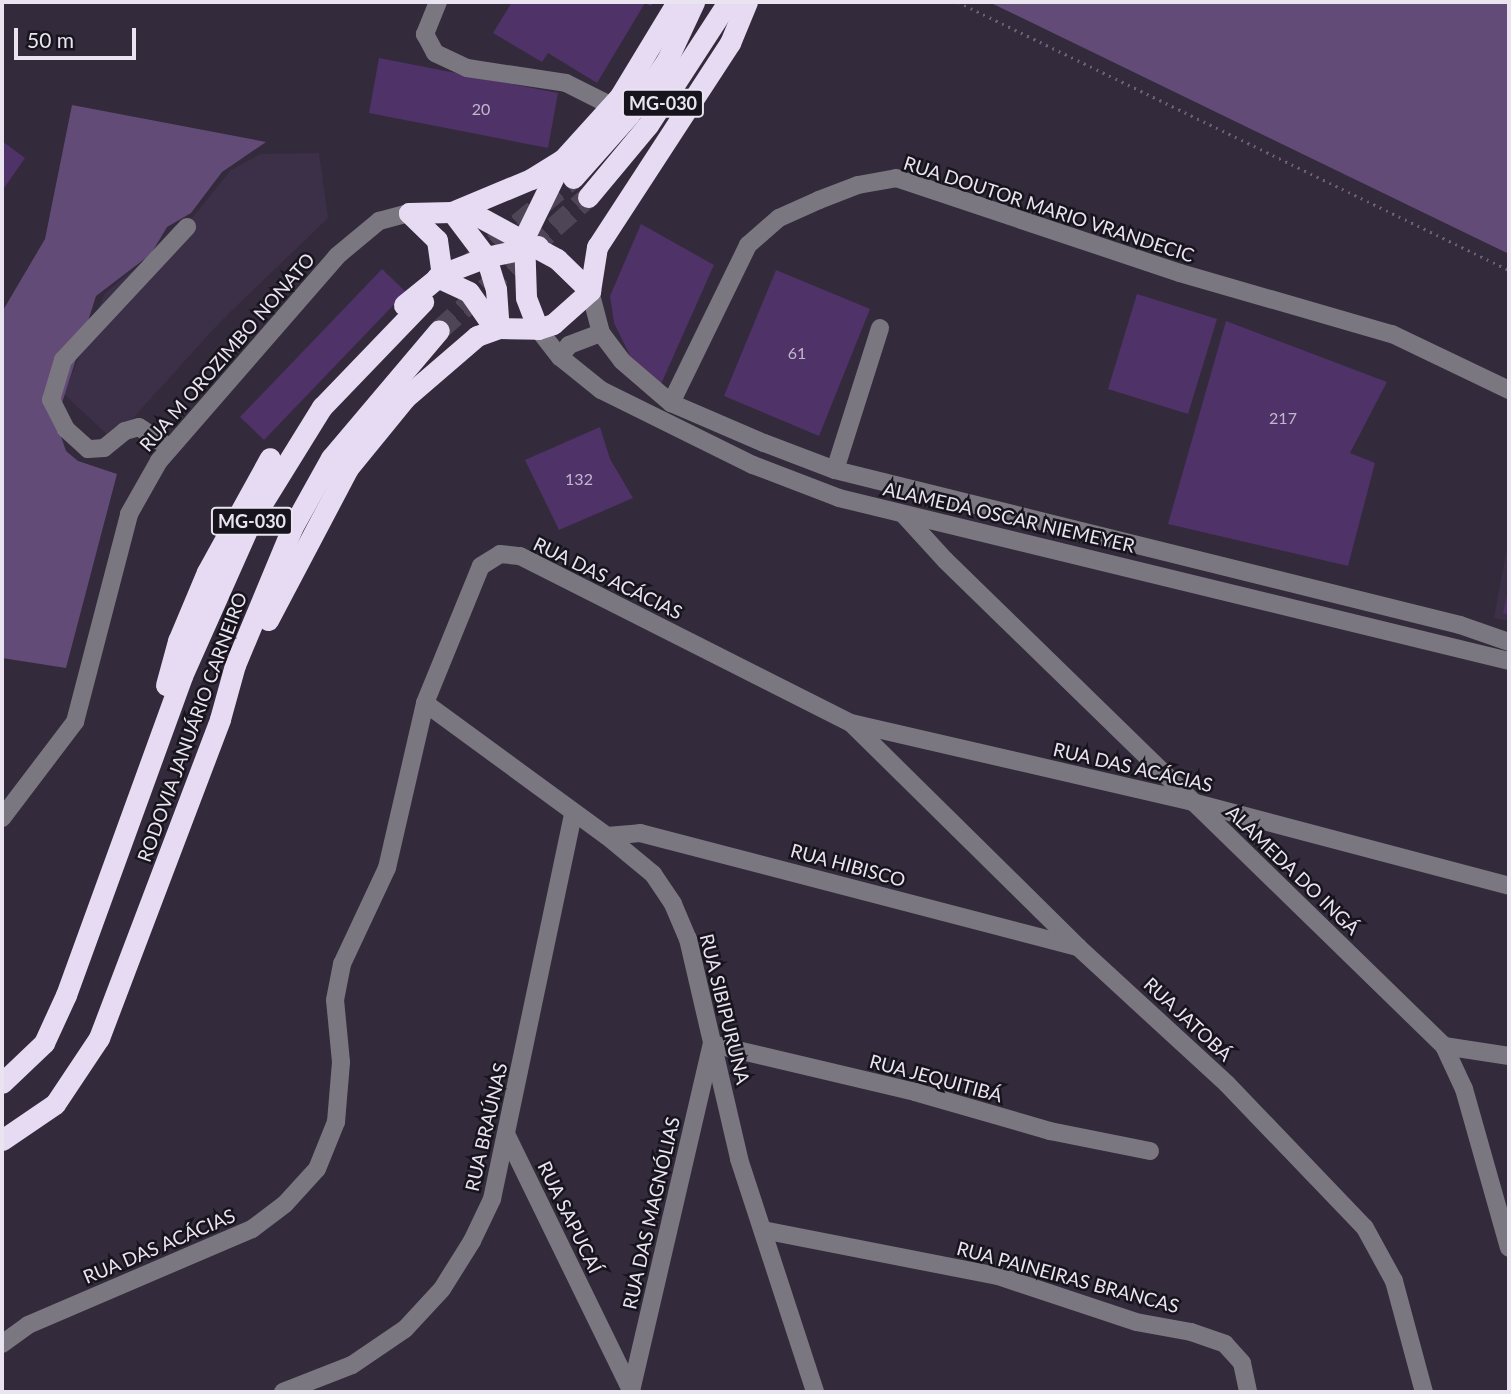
<!DOCTYPE html>
<meta charset="utf-8">
<style>
body{margin:0}
#map{position:relative;width:1511px;height:1394px;overflow:hidden;background:#332a3c;font-family:Lato,sans-serif}
div>[style]{position:absolute}
.built>*{inset:0;background:#3c3048}
.green>*{inset:0;background:#624b77}
.building>*{inset:0;background:#4f3267}
.highway-tunnel>*{height:21px;margin-top:-10.5px;transform-origin:0;background:repeating-linear-gradient(90deg,#4e4657 0 21px,transparent 0 31px)}
.path>*{height:2.5px;margin-top:-1.25px;transform-origin:0;background:repeating-linear-gradient(90deg,#6a6272 0 2px,transparent 0 7px)}
.minor>*{height:18px;margin:-9px;padding:0 9px;transform-origin:9px;border-radius:9px;background:#7b7780}
.highway>*{height:21px;margin:-10.5px;padding:0 10.5px;transform-origin:10.5px;border-radius:10.5px;background:#e7dbf3}
span{translate:-50% -50%;white-space:nowrap;text-align:center;line-height:1.15;-webkit-text-stroke:5px #18141d;paint-order:stroke}
.number-label{font-size:16px;color:#c2b8ce}
.number-label span{-webkit-text-stroke-width:0}
.shield-label span{padding:2px 5px;background:#18141d;border:2px solid;border-radius:5px;-webkit-text-stroke-width:0}
.shield-label{font-size:18px;color:#e9e4f0;font-weight:700}
.street-label{font-size:19px;color:#e9e4f0}
.frame{position:absolute;inset:0;border:4px solid #e9e4f0;pointer-events:none}
.scale{position:absolute;left:14px;top:28px;width:122px;height:32px;box-sizing:border-box;border:4px solid #e9e4f0;border-top:0;padding-left:9px;font-size:21px;line-height:24px;white-space:nowrap;color:#e9e4f0;-webkit-text-stroke:5px #18141d;paint-order:stroke}
</style>
<div id="map">
<div class="built">
<i style="clip-path:polygon(319px 153px,328px 218px,221px 321px,113px 440px,64px 394px,105px 293px,157px 251px,175px 226px,192px 218px,231px 170px,261px 154px)"></i>
<i style="clip-path:polygon(1509px 537px,1509px 621px,1494px 618px)"></i>
</div>
<div class="green">
<i style="clip-path:polygon(989px 2px,1509px 2px,1509px 254px)"></i>
<i style="clip-path:polygon(72px 105px,266px 142px,222px 172px,191px 213px,167px 227px,151px 254px,96px 296px,56px 422px,66px 451px,78px 461px,117px 474px,66px 668px,2px 658px,2px 312px,45px 239px)"></i>
</div>
<div class="building">
<i style="clip-path:polygon(512px 2px,654px 2px,651px 6px,645px 3px,597px 83px,548px 53px,542px 62px,493px 33px)"></i>
<i style="clip-path:polygon(379px 58px,558px 93px,548px 148px,369px 113px)"></i>
<i style="clip-path:polygon(2px 141px,25px 158px,2px 191px)"></i>
<i style="clip-path:polygon(641px 224px,714px 265px,661px 384px,633px 362px,614px 323px,610px 296px)"></i>
<i style="clip-path:polygon(382px 269px,406px 292px,264px 440px,240px 417px)"></i>
<i style="clip-path:polygon(776px 270px,870px 309px,819px 436px,724px 396px)"></i>
<i style="clip-path:polygon(1137px 294px,1217px 319px,1188px 414px,1108px 389px)"></i>
<i style="clip-path:polygon(1226px 321px,1387px 382px,1350px 453px,1375px 463px,1348px 566px,1168px 524px)"></i>
<i style="clip-path:polygon(600px 427px,610px 459px,633px 498px,559px 530px,525px 460px)"></i>
<i style="clip-path:polygon(1508px 591px,1509px 592px,1509px 615px,1503px 613px)"></i>
</div>
<div class="highway-tunnel">
<i style="left:470px;top:263px;width:134px;rotate:-39.5deg"></i>
<i style="left:439px;top:330px;width:200px;rotate:-41.8deg"></i>
</div>
<div class="path">
<i style="left:958px;top:2px;width:613px;rotate:25.94deg"></i>
</div>
<div class="minor">
<i style="left:438px;top:2px;width:35px;rotate:112deg"></i>
<i style="left:425px;top:34px;width:21px;rotate:62deg"></i>
<i style="left:435px;top:53px;width:35px;rotate:25deg"></i>
<i style="left:467px;top:68px;width:100px;rotate:8.6deg"></i>
<i style="left:566px;top:83px;width:51px;rotate:26.6deg"></i>
<i style="left:590px;top:291px;width:43px;rotate:75.3deg"></i>
<i style="left:601px;top:333px;width:35px;rotate:53deg"></i>
<i style="left:622px;top:361px;width:65px;rotate:40.6deg"></i>
<i style="left:671px;top:403px;width:101px;rotate:23.3deg"></i>
<i style="left:764px;top:443px;width:76px;rotate:20.8deg"></i>
<i style="left:835px;top:470px;width:644px;rotate:13.93deg"></i>
<i style="left:1460px;top:625px;width:52px;rotate:19.1deg"></i>
<i style="left:538px;top:329px;width:36px;rotate:52deg"></i>
<i style="left:560px;top:357px;width:53px;rotate:38.8deg"></i>
<i style="left:601px;top:390px;width:169px;rotate:26.3deg"></i>
<i style="left:753px;top:465px;width:92px;rotate:21deg"></i>
<i style="left:839px;top:498px;width:690px;rotate:13.67deg"></i>
<i style="left:560px;top:357px;width:15px;rotate:-53deg"></i>
<i style="left:569px;top:345px;width:34px;rotate:-21deg"></i>
<i style="left:671px;top:403px;width:176px;rotate:-64deg"></i>
<i style="left:748px;top:245px;width:41px;rotate:-41.1deg"></i>
<i style="left:779px;top:218px;width:44px;rotate:-24.2deg"></i>
<i style="left:819px;top:200px;width:42px;rotate:-21deg"></i>
<i style="left:858px;top:185px;width:39px;rotate:-10deg"></i>
<i style="left:896px;top:178px;width:299px;rotate:18.5deg"></i>
<i style="left:1180px;top:273px;width:221px;rotate:16.1deg"></i>
<i style="left:1392px;top:334px;width:130px;rotate:25.6deg"></i>
<i style="left:170px;top:448px;width:37px;rotate:-146deg"></i>
<i style="left:139px;top:427px;width:15px;rotate:164deg"></i>
<i style="left:125px;top:431px;width:27px;rotate:141deg"></i>
<i style="left:104px;top:448px;width:16px;rotate:176deg"></i>
<i style="left:88px;top:449px;width:30px;rotate:-138deg"></i>
<i style="left:66px;top:429px;width:33px;rotate:-117deg"></i>
<i style="left:51px;top:400px;width:42px;rotate:-73.3deg"></i>
<i style="left:63px;top:360px;width:182px;rotate:-47deg"></i>
<i style="left:835px;top:470px;width:149px;rotate:-72.4deg"></i>
<i style="left:903px;top:514px;width:62px;rotate:47.6deg"></i>
<i style="left:945px;top:560px;width:697px;rotate:44.24deg"></i>
<i style="left:1444px;top:1046px;width:47px;rotate:65.1deg"></i>
<i style="left:1464px;top:1089px;width:165px;rotate:74.2deg"></i>
<i style="left:425px;top:703px;width:225px;rotate:36.2deg"></i>
<i style="left:607px;top:836px;width:60px;rotate:39.6deg"></i>
<i style="left:653px;top:874px;width:36px;rotate:56deg"></i>
<i style="left:673px;top:904px;width:38px;rotate:67deg"></i>
<i style="left:688px;top:939px;width:226px;rotate:76.9deg"></i>
<i style="left:739px;top:1159px;width:245px;rotate:71.9deg"></i>
<i style="left:852px;top:724px;width:317px;rotate:44.6deg"></i>
<i style="left:1078px;top:947px;width:202px;rotate:42.6deg"></i>
<i style="left:1227px;top:1084px;width:199px;rotate:46.2deg"></i>
<i style="left:1365px;top:1228px;width:60px;rotate:61.3deg"></i>
<i style="left:1394px;top:1281px;width:115px;rotate:74.9deg"></i>
<i style="left:2px;top:818px;width:121px;rotate:-52.8deg"></i>
<i style="left:75px;top:722px;width:215px;rotate:-75.4deg"></i>
<i style="left:129px;top:514px;width:61px;rotate:-60.5deg"></i>
<i style="left:159px;top:461px;width:271px;rotate:-49deg"></i>
<i style="left:337px;top:256px;width:55px;rotate:-39.8deg"></i>
<i style="left:379px;top:221px;width:31px;rotate:-15deg"></i>
<i style="left:607px;top:836px;width:33px;rotate:-5deg"></i>
<i style="left:640px;top:833px;width:453px;rotate:14.6deg"></i>
<i style="left:1444px;top:1046px;width:66px;rotate:8.7deg"></i>
<i style="left:507px;top:1136px;width:285px;rotate:64deg"></i>
<i style="left:763px;top:1230px;width:239px;rotate:11.1deg"></i>
<i style="left:998px;top:1276px;width:145px;rotate:18.4deg"></i>
<i style="left:1136px;top:1322px;width:56px;rotate:10.3deg"></i>
<i style="left:1191px;top:1332px;width:36px;rotate:19deg"></i>
<i style="left:1225px;top:1344px;width:25px;rotate:48deg"></i>
<i style="left:1242px;top:1363px;width:30px;rotate:78deg"></i>
<i style="left:2px;top:1344px;width:32px;rotate:-36deg"></i>
<i style="left:28px;top:1325px;width:244px;rotate:-23.2deg"></i>
<i style="left:252px;top:1229px;width:41px;rotate:-37.1deg"></i>
<i style="left:285px;top:1204px;width:47px;rotate:-47.6deg"></i>
<i style="left:317px;top:1169px;width:51px;rotate:-68deg"></i>
<i style="left:336px;top:1122px;width:60px;rotate:-85.2deg"></i>
<i style="left:341px;top:1062px;width:62px;rotate:-95.5deg"></i>
<i style="left:335px;top:1000px;width:37px;rotate:-79deg"></i>
<i style="left:342px;top:964px;width:106px;rotate:-64.9deg"></i>
<i style="left:387px;top:868px;width:169px;rotate:-77deg"></i>
<i style="left:425px;top:703px;width:148px;rotate:-67.8deg"></i>
<i style="left:481px;top:566px;width:22px;rotate:-32deg"></i>
<i style="left:500px;top:554px;width:20px;rotate:6deg"></i>
<i style="left:520px;top:556px;width:371px;rotate:26.8deg"></i>
<i style="left:851px;top:723px;width:350px;rotate:13deg"></i>
<i style="left:1192px;top:802px;width:328px;rotate:14.8deg"></i>
<i style="left:631px;top:1391px;width:356px;rotate:-76.9deg"></i>
<i style="left:712px;top:1044px;width:209px;rotate:13.3deg"></i>
<i style="left:915px;top:1092px;width:141px;rotate:16.1deg"></i>
<i style="left:1050px;top:1131px;width:102px;rotate:11.3deg"></i>
<i style="left:283px;top:1392px;width:74px;rotate:-21.4deg"></i>
<i style="left:352px;top:1365px;width:64px;rotate:-34.2deg"></i>
<i style="left:405px;top:1329px;width:54px;rotate:-47.2deg"></i>
<i style="left:442px;top:1289px;width:57px;rotate:-58deg"></i>
<i style="left:472px;top:1241px;width:47px;rotate:-64.5deg"></i>
<i style="left:492px;top:1199px;width:391px;rotate:-78.1deg"></i>
</div>
<div class="highway">
<i style="left:573px;top:178px;width:84px;rotate:-48.4deg"></i>
<i style="left:629px;top:115px;width:67px;rotate:-55.4deg"></i>
<i style="left:667px;top:60px;width:64px;rotate:-65deg"></i>
<i style="left:588px;top:197px;width:94px;rotate:-50.2deg"></i>
<i style="left:648px;top:125px;width:147px;rotate:-57deg"></i>
<i style="left:463px;top:208px;width:107px;rotate:28.5deg"></i>
<i style="left:557px;top:259px;width:46px;rotate:44.1deg"></i>
<i style="left:452px;top:212px;width:56px;rotate:52.9deg"></i>
<i style="left:486px;top:257px;width:34px;rotate:73deg"></i>
<i style="left:496px;top:289px;width:39px;rotate:86deg"></i>
<i style="left:409px;top:213px;width:43px;rotate:-1.3deg"></i>
<i style="left:452px;top:212px;width:86px;rotate:-22.7deg"></i>
<i style="left:531px;top:179px;width:39px;rotate:-32deg"></i>
<i style="left:564px;top:158px;width:84px;rotate:-47.9deg"></i>
<i style="left:620px;top:96px;width:110px;rotate:-58.8deg"></i>
<i style="left:409px;top:213px;width:39px;rotate:44deg"></i>
<i style="left:437px;top:240px;width:34px;rotate:82deg"></i>
<i style="left:437px;top:277px;width:35px;rotate:25deg"></i>
<i style="left:469px;top:292px;width:35px;rotate:55deg"></i>
<i style="left:489px;top:321px;width:12px;rotate:35deg"></i>
<i style="left:404px;top:305px;width:49px;rotate:-39.2deg"></i>
<i style="left:442px;top:274px;width:47px;rotate:-21.1deg"></i>
<i style="left:486px;top:257px;width:53px;rotate:-11.9deg"></i>
<i style="left:538px;top:329px;width:34px;rotate:-111deg"></i>
<i style="left:526px;top:297px;width:59px;rotate:-91.9deg"></i>
<i style="left:524px;top:238px;width:87px;rotate:-64deg"></i>
<i style="left:268px;top:620px;width:172px;rotate:-62.2deg"></i>
<i style="left:348px;top:468px;width:90px;rotate:-50.8deg"></i>
<i style="left:405px;top:398px;width:95px;rotate:-40.7deg"></i>
<i style="left:477px;top:336px;width:23px;rotate:-20deg"></i>
<i style="left:499px;top:328px;width:39px;rotate:1deg"></i>
<i style="left:538px;top:329px;width:16px;rotate:-18deg"></i>
<i style="left:553px;top:324px;width:50px;rotate:-41.7deg"></i>
<i style="left:590px;top:291px;width:45px;rotate:-81deg"></i>
<i style="left:597px;top:247px;width:244px;rotate:-56.9deg"></i>
<i style="left:730px;top:43px;width:44px;rotate:-67.5deg"></i>
<i style="left:166px;top:685px;width:46px;rotate:-74.7deg"></i>
<i style="left:178px;top:641px;width:75px;rotate:-67.2deg"></i>
<i style="left:207px;top:572px;width:130px;rotate:-61.1deg"></i>
<i style="left:2px;top:1083px;width:58px;rotate:-43.6deg"></i>
<i style="left:44px;top:1043px;width:53px;rotate:-65.4deg"></i>
<i style="left:66px;top:995px;width:339px;rotate:-70deg"></i>
<i style="left:182px;top:676px;width:167px;rotate:-66deg"></i>
<i style="left:250px;top:523px;width:137px;rotate:-58.2deg"></i>
<i style="left:322px;top:407px;width:146px;rotate:-46.1deg"></i>
<i style="left:2px;top:1140px;width:64px;rotate:-34.2deg"></i>
<i style="left:55px;top:1104px;width:79px;rotate:-56.3deg"></i>
<i style="left:99px;top:1038px;width:341px;rotate:-69.2deg"></i>
<i style="left:220px;top:719px;width:56px;rotate:-74.5deg"></i>
<i style="left:235px;top:665px;width:148px;rotate:-67.4deg"></i>
<i style="left:292px;top:528px;width:80px;rotate:-60.9deg"></i>
<i style="left:331px;top:458px;width:167px;rotate:-49.8deg"></i>
</div>
<div class="number-label">
<span style="left:481px;top:109px">20</span>
<span style="left:797px;top:353px">61</span>
<span style="left:1283px;top:418px">217</span>
<span style="left:579px;top:479px">132</span>
</div>
<div class="shield-label">
<span style="left:663px;top:103px">MG-030</span>
<span style="left:252px;top:521px">MG-030</span>
</div>
<div class="street-label">
<span style="left:1049px;top:209px;rotate:18deg">RUA DOUTOR MARIO VRANDECIC</span>
<span style="left:227px;top:352px;rotate:-49deg">RUA M OROZIMBO NONATO</span>
<span style="left:1009px;top:517px;rotate:13deg">ALAMEDA OSCAR NIEMEYER</span>
<span style="left:608px;top:578px;rotate:26deg">RUA DAS ACÁCIAS</span>
<span style="left:192px;top:727px;rotate:-70deg">RODOVIA JANUÁRIO CARNEIRO</span>
<span style="left:1133px;top:767px;rotate:13deg">RUA DAS ACÁCIAS</span>
<span style="left:848px;top:865px;rotate:15deg">RUA HIBISCO</span>
<span style="left:1293px;top:870px;rotate:44deg">ALAMEDA DO INGÁ</span>
<span style="left:725px;top:1009px;rotate:76deg">RUA SIBIPURUNA</span>
<span style="left:1188px;top:1019px;rotate:43deg">RUA JATOBÁ</span>
<span style="left:936px;top:1078px;rotate:15deg">RUA JEQUITIBÁ</span>
<span style="left:486px;top:1127px;rotate:-77deg">RUA BRAÚNAS</span>
<span style="left:651px;top:1213px;rotate:-77deg">RUA DAS MAGNÓLIAS</span>
<span style="left:570px;top:1217px;rotate:64deg">RUA SAPUCAÍ</span>
<span style="left:159px;top:1246px;rotate:-23deg">RUA DAS ACÁCIAS</span>
<span style="left:1068px;top:1277px;rotate:15deg">RUA PAINEIRAS BRANCAS</span>
</div>
<div class="frame"></div>
<div class="scale">50 m</div>
</div>
